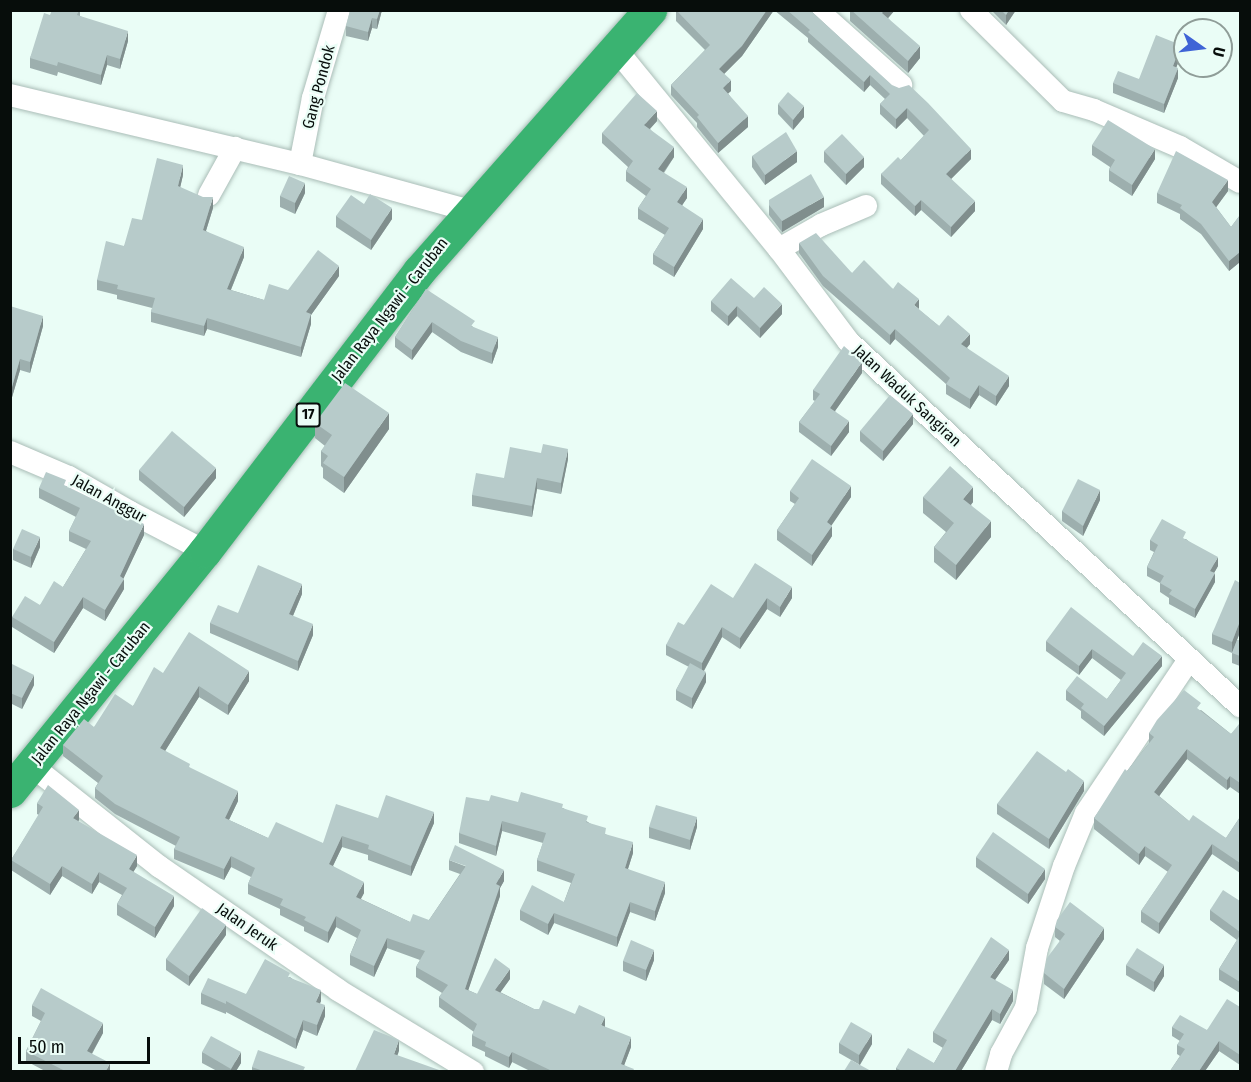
<!DOCTYPE html>
<style>
body{margin:0}
#map{position:relative;width:1251px;height:1082px;overflow:hidden;background:#eafdf6;font-family:"Fira Sans Condensed",sans-serif}
div>[style]{position:absolute}
.roads{filter:drop-shadow(0 0 2px #aabdb7) drop-shadow(0 0 2px #aabdb7)}
.minor>*{height:22px;margin:-11px;padding:0 11px;transform-origin:11px;border-radius:11px;background:#fff}
.highway>*{height:33px;margin:-16.5px;padding:0 16.5px;transform-origin:16.5px;border-radius:16.5px;background:#3ab371}
.wall>*{inset:0;background:#9dafae}
.shaded-wall>*{inset:0;background:#808e8d}
.building>*{inset:0;background:#b7cbca}
span{translate:-50% -50%;white-space:nowrap;text-align:center;line-height:1.15;-webkit-text-stroke:4.5px #eafdf6;paint-order:stroke}
.shield-label span{padding:2px 4px;background:#eafdf6;border:2px solid;border-radius:4px;-webkit-text-stroke-width:0}
.shield-label{font-size:15px;color:#070d0b;font-weight:700}
.street-label{font-size:16px;color:#070d0b}
.frame{position:absolute;inset:0;border:12px solid #070d0b;pointer-events:none}
.north{position:absolute;left:1173px;top:18px;width:60px;height:60px;box-sizing:border-box;background:#eafdf6;border:2px solid #8f9d98;border-radius:50%;rotate:104deg;font-size:16px;font-weight:700;line-height:24px;text-align:center;color:#070d0b}
.north::after{content:'';display:block;margin:auto;width:21px;height:27px;background:#3f64d6;clip-path:polygon(50% 0,100% 100%,50% 72%,0 100%)}
.scale{position:absolute;left:18px;top:1037px;width:132px;height:27px;box-sizing:border-box;border:3px solid #070d0b;border-top:0;padding-left:8px;font-size:18px;line-height:21px;white-space:nowrap;color:#070d0b;-webkit-text-stroke:4px #eafdf6;paint-order:stroke}
</style>
<div id="map">
<div class="roads">
<div class="minor">
<i style="left:817px;top:10px;width:113px;rotate:41.8deg"></i>
<i style="left:971px;top:10px;width:129px;rotate:44.7deg"></i>
<i style="left:1063px;top:101px;width:32px;rotate:16deg"></i>
<i style="left:1094px;top:110px;width:94px;rotate:23.3deg"></i>
<i style="left:1180px;top:147px;width:69px;rotate:30.3deg"></i>
<i style="left:615px;top:48px;width:259px;rotate:50.8deg"></i>
<i style="left:779px;top:249px;width:115px;rotate:53.1deg"></i>
<i style="left:848px;top:341px;width:536px;rotate:42.96deg"></i>
<i style="left:10px;top:95px;width:298px;rotate:13.4deg"></i>
<i style="left:300px;top:164px;width:177px;rotate:15.4deg"></i>
<i style="left:300px;top:164px;width:67px;rotate:-78.9deg"></i>
<i style="left:313px;top:98px;width:92px;rotate:-73.5deg"></i>
<i style="left:209px;top:195px;width:54px;rotate:-61deg"></i>
<i style="left:779px;top:249px;width:48px;rotate:-29.7deg"></i>
<i style="left:821px;top:225px;width:49px;rotate:-22.9deg"></i>
<i style="left:10px;top:452px;width:64px;rotate:23deg"></i>
<i style="left:69px;top:477px;width:70px;rotate:29.8deg"></i>
<i style="left:130px;top:512px;width:85px;rotate:27.5deg"></i>
<i style="left:32px;top:766px;width:163px;rotate:38.3deg"></i>
<i style="left:160px;top:867px;width:216px;rotate:34.6deg"></i>
<i style="left:338px;top:990px;width:158px;rotate:31.3deg"></i>
<i style="left:996px;top:1072px;width:19px;rotate:-74deg"></i>
<i style="left:1001px;top:1054px;width:52px;rotate:-61.5deg"></i>
<i style="left:1026px;top:1008px;width:61px;rotate:-79.6deg"></i>
<i style="left:1037px;top:948px;width:86px;rotate:-71.8deg"></i>
<i style="left:1064px;top:866px;width:57px;rotate:-67.5deg"></i>
<i style="left:1086px;top:813px;width:183px;rotate:-56.1deg"></i>
</div>
<div class="highway">
<i style="left:10px;top:791px;width:309px;rotate:-50.9deg"></i>
<i style="left:205px;top:551px;width:352px;rotate:-52.6deg"></i>
<i style="left:419px;top:271px;width:349px;rotate:-48.5deg"></i>
</div>
</div>
<div class="wall">
<i style="clip-path:polygon(80px 10px,80px 16px,128px 41px,120px 69px,107px 65px,101px 85px,58px 72px,57px 76px,30px 68px,30px 58px,50px 15px)"></i>
<i style="clip-path:polygon(382px 10px,377px 29px,372px 28px,368px 41px,346px 36px,346px 26px)"></i>
<i style="clip-path:polygon(774px 10px,810px 10px,971px 159px,951px 179px,975px 211px,951px 237px,921px 210px,915px 216px,881px 184px,881px 174px,901px 160px,924px 136px,907px 118px,896px 129px,880px 114px,880px 104px,885px 99px,870px 85px,864px 92px,808px 42px,808px 38px)"></i>
<i style="clip-path:polygon(774px 10px,742px 56px,724px 74px,731px 91px,728px 93px,748px 127px,718px 153px,697px 127px,697px 123px,671px 95px,671px 85px,705px 50px,676px 21px,676px 11px)"></i>
<i style="clip-path:polygon(850px 10px,895px 10px,888px 18px,920px 58px,908px 73px,850px 21px)"></i>
<i style="clip-path:polygon(991px 10px,1016px 10px,1006px 25px)"></i>
<i style="clip-path:polygon(1181px 55px,1176px 68px,1178px 78px,1164px 113px,1113px 93px,1113px 83px,1139px 79px)"></i>
<i style="clip-path:polygon(778px 104px,804px 117px,793px 130px,778px 114px)"></i>
<i style="clip-path:polygon(657px 121px,650px 129px,674px 157px,664px 173px,687px 198px,682px 205px,703px 229px,674px 277px,653px 264px,653px 254px,665px 235px,638px 219px,638px 208px,646px 196px,626px 181px,626px 171px,628px 167px,602px 143px,602px 133px)"></i>
<i style="clip-path:polygon(1092px 145px,1155px 159px,1132px 196px,1109px 181px,1109px 170px,1110px 167px,1092px 155px)"></i>
<i style="clip-path:polygon(824px 151px,864px 167px,846px 185px,824px 162px)"></i>
<i style="clip-path:polygon(752px 156px,797px 162px,765px 185px,752px 167px)"></i>
<i style="clip-path:polygon(183px 175px,180px 187px,213px 208px,206px 231px,244px 257px,231px 290px,264px 300px,288px 290px,339px 276px,311px 315px,311px 324px,301px 357px,207px 329px,204px 336px,151px 322px,151px 312px,152px 308px,117px 299px,117px 295px,97px 290px,97px 280px,124px 246px,142px 220px)"></i>
<i style="clip-path:polygon(1228px 191px,1216px 207px,1231px 227px,1240px 215px,1240px 262px,1229px 271px,1201px 234px,1180px 219px,1180px 214px,1157px 203px,1157px 193px)"></i>
<i style="clip-path:polygon(305px 193px,295px 214px,280px 207px,280px 196px)"></i>
<i style="clip-path:polygon(769px 200px,824px 207px,782px 232px,769px 215px)"></i>
<i style="clip-path:polygon(364px 204px,392px 219px,371px 250px,336px 227px,336px 216px)"></i>
<i style="clip-path:polygon(799px 243px,852px 273px,893px 289px,939px 326px,970px 344px,967px 348px,1009px 386px,996px 406px,979px 395px,970px 409px,946px 394px,946px 384px,895px 339px,890px 345px,823px 286px,799px 253px)"></i>
<i style="clip-path:polygon(426px 289px,498px 347px,492px 364px,461px 352px,432px 332px,412px 360px,395px 347px,395px 337px)"></i>
<i style="clip-path:polygon(754px 298px,782px 314px,760px 338px,737px 316px,728px 326px,711px 311px,711px 301px)"></i>
<i style="clip-path:polygon(10px 306px,43px 326px,30px 373px,20px 370px,10px 404px)"></i>
<i style="clip-path:polygon(862px 373px,835px 411px,849px 432px,831px 456px,799px 432px,799px 422px,815px 401px,813px 400px,813px 390px)"></i>
<i style="clip-path:polygon(315px 423px,389px 429px,344px 493px,323px 478px,323px 468px,321px 466px,321px 451px,325px 446px,315px 438px)"></i>
<i style="clip-path:polygon(913px 424px,883px 461px,860px 441px,860px 431px)"></i>
<i style="clip-path:polygon(568px 459px,561px 494px,537px 489px,532px 517px,472px 506px,472px 495px,504px 478px)"></i>
<i style="clip-path:polygon(139px 470px,216px 478px,184px 517px,139px 480px)"></i>
<i style="clip-path:polygon(66px 486px,144px 535px,123px 578px,124px 589px,105px 621px,83px 608px,54px 653px,12px 627px,12px 617px,40px 605px,63px 587px,86px 549px,69px 541px,69px 531px,76px 517px,39px 498px,39px 488px)"></i>
<i style="clip-path:polygon(790px 491px,851px 497px,831px 525px,832px 536px,812px 566px,777px 540px,777px 530px,795px 504px,790px 501px)"></i>
<i style="clip-path:polygon(923px 497px,973px 502px,971px 505px,991px 537px,956px 580px,934px 562px,934px 547px,946px 532px,923px 513px)"></i>
<i style="clip-path:polygon(1100px 500px,1083px 536px,1062px 521px,1062px 511px)"></i>
<i style="clip-path:polygon(1186px 539px,1218px 566px,1214px 573px,1215px 582px,1195px 618px,1169px 604px,1169px 598px,1160px 592px,1160px 583px,1147px 576px,1147px 567px,1154px 552px,1150px 550px,1150px 540px)"></i>
<i style="clip-path:polygon(40px 547px,31px 568px,13px 560px,13px 549px)"></i>
<i style="clip-path:polygon(1240px 583px,1240px 632px,1237px 640px,1240px 641px,1240px 666px,1232px 663px,1232px 653px,1212px 644px,1212px 634px)"></i>
<i style="clip-path:polygon(302px 594px,293px 616px,313px 635px,298px 671px,210px 633px,210px 623px,238px 613px)"></i>
<i style="clip-path:polygon(733px 598px,792px 598px,780px 617px,767px 609px,740px 649px,722px 637px,704px 671px,706px 682px,692px 709px,676px 700px,676px 690px,689px 667px,666px 655px,666px 645px,684px 625px)"></i>
<i style="clip-path:polygon(1046px 641px,1133px 656px,1162px 666px,1104px 736px,1081px 718px,1081px 711px,1066px 700px,1066px 690px,1107px 699px,1121px 680px,1092px 658px,1079px 675px,1046px 651px)"></i>
<i style="clip-path:polygon(10px 663px,34px 685px,22px 709px,10px 703px)"></i>
<i style="clip-path:polygon(163px 673px,249px 681px,228px 715px,199px 697px,165px 751px,238px 801px,229px 820px,268px 838px,323px 843px,378px 818px,434px 823px,411px 876px,368px 860px,368px 855px,342px 847px,333px 866px,364px 893px,361px 899px,410px 922px,429px 920px,460px 874px,449px 870px,449px 860px,504px 881px,500px 888px,500px 896px,468px 990px,477px 994px,510px 979px,500px 992px,534px 1009px,605px 1027px,631px 1047px,624px 1065px,634px 1071px,530px 1071px,512px 1062px,509px 1068px,485px 1056px,485px 1052px,472px 1046px,472px 1035px,474px 1032px,439px 1007px,439px 997px,442px 993px,416px 977px,416px 967px,420px 960px,387px 948px,374px 977px,350px 965px,350px 955px,357px 938px,336px 927px,328px 943px,304px 931px,304px 927px,280px 915px,280px 909px,248px 894px,248px 884px,251px 877px,231px 867px,224px 880px,174px 859px,174px 849px,176px 846px,115px 814px,95px 798px,95px 788px,98px 783px,63px 756px,63px 745px,94px 727px,133px 706px)"></i>
<i style="clip-path:polygon(1201px 710px,1231px 734px,1240px 726px,1240px 794px,1230px 787px,1227px 790px,1187px 759px,1159px 796px,1189px 821px,1226px 838px,1240px 817px,1240px 873px,1212px 854px,1159px 934px,1141px 922px,1141px 911px,1168px 872px,1145px 856px,1139px 865px,1094px 829px,1094px 818px,1127px 771px,1149px 743px,1149px 733px)"></i>
<i style="clip-path:polygon(1084px 791px,1049px 849px,997px 814px,997px 804px)"></i>
<i style="clip-path:polygon(489px 801px,518px 802px,563px 808px,588px 822px,633px 853px,628px 869px,665px 893px,655px 921px,630px 912px,617px 947px,554px 923px,548px 935px,520px 920px,520px 910px,564px 902px,571px 883px,537px 871px,537px 860px,543px 843px,502px 831px,496px 856px,459px 843px,459px 833px)"></i>
<i style="clip-path:polygon(37px 803px,79px 820px,78px 821px,137px 866px,133px 872px,174px 906px,155px 938px,117px 915px,117px 904px,122px 895px,99px 882px,92px 894px,62px 876px,50px 895px,11px 870px,11px 860px,39px 815px,37px 814px)"></i>
<i style="clip-path:polygon(649px 827px,697px 827px,690px 850px,649px 838px)"></i>
<i style="clip-path:polygon(976px 857px,1045px 879px,1028px 904px,976px 867px)"></i>
<i style="clip-path:polygon(1240px 901px,1240px 993px,1219px 980px,1219px 969px,1237px 940px,1210px 920px,1210px 910px)"></i>
<i style="clip-path:polygon(1055px 927px,1104px 939px,1064px 999px,1044px 984px,1044px 973px,1060px 941px,1055px 937px)"></i>
<i style="clip-path:polygon(226px 935px,189px 986px,166px 970px,166px 959px)"></i>
<i style="clip-path:polygon(654px 960px,646px 981px,623px 971px,623px 961px)"></i>
<i style="clip-path:polygon(1009px 960px,995px 980px,1013px 1001px,1000px 1024px,992px 1020px,961px 1071px,896px 1071px,896px 1068px,934px 1063px,943px 1048px,933px 1042px,933px 1032px)"></i>
<i style="clip-path:polygon(1126px 965px,1164px 976px,1154px 992px,1126px 975px)"></i>
<i style="clip-path:polygon(290px 977px,321px 1001px,320px 1003px,325px 1016px,317px 1036px,303px 1030px,296px 1049px,226px 1012px,226px 1014px,201px 1004px,201px 993px,246px 994px)"></i>
<i style="clip-path:polygon(32px 1005px,103px 1033px,92px 1054px,110px 1071px,45px 1071px,26px 1061px,26px 1051px,41px 1021px,32px 1016px)"></i>
<i style="clip-path:polygon(1240px 1007px,1240px 1065px,1219px 1051px,1205px 1071px,1170px 1071px,1180px 1056px,1177px 1054px,1177px 1045px,1180px 1041px,1172px 1036px,1172px 1027px,1207px 1030px)"></i>
<i style="clip-path:polygon(839px 1043px,872px 1044px,860px 1065px,839px 1053px)"></i>
<i style="clip-path:polygon(202px 1052px,241px 1063px,236px 1071px,217px 1071px,202px 1063px)"></i>
<i style="clip-path:polygon(252px 1067px,305px 1071px,252px 1071px)"></i>
</div>
<div class="shaded-wall">
<i style="clip-path:polygon(380px 10px,382px 10px,377px 29px,377px 19px)"></i>
<i style="clip-path:polygon(767px 10px,774px 10px,742px 56px,719px 79px,719px 69px)"></i>
<i style="clip-path:polygon(884px 10px,895px 10px,882px 25px,882px 13px)"></i>
<i style="clip-path:polygon(1009px 10px,1016px 10px,1006px 25px,1006px 15px)"></i>
<i style="clip-path:polygon(372px 18px,372px 28px,368px 41px,368px 32px)"></i>
<i style="clip-path:polygon(128px 31px,128px 41px,120px 69px,120px 59px)"></i>
<i style="clip-path:polygon(1181px 45px,1181px 55px,1173px 76px,1173px 66px)"></i>
<i style="clip-path:polygon(920px 46px,920px 58px,908px 73px,908px 61px)"></i>
<i style="clip-path:polygon(107px 55px,107px 65px,101px 85px,101px 75px)"></i>
<i style="clip-path:polygon(1178px 68px,1178px 78px,1164px 113px,1164px 104px)"></i>
<i style="clip-path:polygon(870px 75px,870px 85px,864px 92px,864px 82px)"></i>
<i style="clip-path:polygon(731px 80px,731px 91px,723px 98px,723px 88px)"></i>
<i style="clip-path:polygon(804px 106px,804px 117px,793px 130px,793px 120px)"></i>
<i style="clip-path:polygon(907px 108px,907px 118px,896px 129px,896px 119px)"></i>
<i style="clip-path:polygon(657px 111px,657px 121px,644px 135px,644px 125px)"></i>
<i style="clip-path:polygon(748px 116px,748px 127px,718px 153px,718px 143px)"></i>
<i style="clip-path:polygon(674px 147px,674px 157px,658px 180px,658px 169px)"></i>
<i style="clip-path:polygon(971px 149px,971px 159px,946px 184px,946px 174px)"></i>
<i style="clip-path:polygon(1155px 149px,1155px 159px,1132px 196px,1132px 185px)"></i>
<i style="clip-path:polygon(797px 151px,797px 162px,765px 185px,765px 175px)"></i>
<i style="clip-path:polygon(864px 157px,864px 167px,846px 185px,846px 174px)"></i>
<i style="clip-path:polygon(183px 165px,183px 175px,178px 197px,178px 186px)"></i>
<i style="clip-path:polygon(1228px 180px,1228px 191px,1212px 213px,1212px 202px)"></i>
<i style="clip-path:polygon(305px 183px,305px 193px,295px 214px,295px 203px)"></i>
<i style="clip-path:polygon(687px 187px,687px 198px,677px 213px,677px 202px)"></i>
<i style="clip-path:polygon(213px 197px,213px 208px,203px 240px,203px 230px)"></i>
<i style="clip-path:polygon(824px 197px,824px 207px,782px 232px,782px 221px)"></i>
<i style="clip-path:polygon(921px 200px,921px 210px,915px 216px,915px 206px)"></i>
<i style="clip-path:polygon(975px 201px,975px 211px,951px 237px,951px 227px)"></i>
<i style="clip-path:polygon(392px 208px,392px 219px,371px 250px,371px 240px)"></i>
<i style="clip-path:polygon(703px 219px,703px 229px,674px 277px,674px 267px)"></i>
<i style="clip-path:polygon(244px 247px,244px 257px,227px 299px,227px 289px)"></i>
<i style="clip-path:polygon(1240px 252px,1240px 262px,1229px 271px,1229px 261px)"></i>
<i style="clip-path:polygon(339px 266px,339px 276px,311px 315px,311px 324px,301px 357px,301px 347px,306px 312px)"></i>
<i style="clip-path:polygon(919px 299px,919px 309px,914px 305px)"></i>
<i style="clip-path:polygon(782px 304px,782px 314px,760px 338px,760px 328px)"></i>
<i style="clip-path:polygon(737px 306px,737px 316px,728px 326px,728px 316px)"></i>
<i style="clip-path:polygon(43px 316px,43px 326px,30px 373px,30px 362px)"></i>
<i style="clip-path:polygon(207px 318px,207px 329px,204px 336px,204px 326px)"></i>
<i style="clip-path:polygon(432px 322px,432px 332px,412px 360px,412px 350px)"></i>
<i style="clip-path:polygon(895px 329px,895px 339px,890px 345px,890px 335px)"></i>
<i style="clip-path:polygon(970px 334px,970px 344px,961px 354px,961px 344px)"></i>
<i style="clip-path:polygon(498px 337px,498px 347px,492px 364px,492px 353px)"></i>
<i style="clip-path:polygon(20px 359px,20px 370px,10px 404px,10px 394px)"></i>
<i style="clip-path:polygon(862px 362px,862px 373px,830px 418px,830px 408px)"></i>
<i style="clip-path:polygon(1009px 376px,1009px 386px,996px 406px,996px 396px)"></i>
<i style="clip-path:polygon(979px 385px,979px 395px,970px 409px,970px 399px)"></i>
<i style="clip-path:polygon(389px 413px,389px 429px,344px 493px,344px 477px)"></i>
<i style="clip-path:polygon(913px 414px,913px 424px,883px 461px,883px 451px)"></i>
<i style="clip-path:polygon(849px 421px,849px 432px,831px 456px,831px 446px)"></i>
<i style="clip-path:polygon(568px 449px,568px 459px,561px 494px,561px 483px)"></i>
<i style="clip-path:polygon(216px 468px,216px 478px,184px 517px,184px 507px)"></i>
<i style="clip-path:polygon(537px 478px,537px 489px,532px 517px,532px 506px)"></i>
<i style="clip-path:polygon(851px 486px,851px 497px,827px 532px,827px 522px)"></i>
<i style="clip-path:polygon(973px 487px,973px 502px,963px 514px,963px 499px)"></i>
<i style="clip-path:polygon(1100px 490px,1100px 500px,1083px 536px,1083px 526px)"></i>
<i style="clip-path:polygon(991px 521px,991px 537px,956px 580px,956px 565px)"></i>
<i style="clip-path:polygon(144px 524px,144px 535px,120px 586px,124px 579px,124px 589px,105px 621px,105px 610px,120px 576px)"></i>
<i style="clip-path:polygon(832px 526px,832px 536px,812px 566px,812px 555px)"></i>
<i style="clip-path:polygon(40px 537px,40px 547px,31px 568px,31px 557px)"></i>
<i style="clip-path:polygon(1218px 557px,1218px 566px,1210px 580px,1210px 571px)"></i>
<i style="clip-path:polygon(1215px 573px,1215px 582px,1195px 618px,1195px 609px)"></i>
<i style="clip-path:polygon(302px 584px,302px 594px,289px 625px,289px 614px)"></i>
<i style="clip-path:polygon(792px 587px,792px 598px,780px 617px,780px 607px)"></i>
<i style="clip-path:polygon(83px 597px,83px 608px,54px 653px,54px 642px)"></i>
<i style="clip-path:polygon(767px 598px,767px 609px,740px 649px,740px 638px)"></i>
<i style="clip-path:polygon(1240px 621px,1240px 632px,1232px 653px,1232px 642px)"></i>
<i style="clip-path:polygon(313px 624px,313px 635px,298px 671px,298px 661px)"></i>
<i style="clip-path:polygon(722px 627px,722px 637px,702px 674px,702px 663px)"></i>
<i style="clip-path:polygon(1092px 649px,1092px 658px,1079px 675px,1079px 666px)"></i>
<i style="clip-path:polygon(1162px 656px,1162px 666px,1104px 736px,1104px 726px)"></i>
<i style="clip-path:polygon(249px 671px,249px 681px,228px 715px,228px 705px)"></i>
<i style="clip-path:polygon(706px 672px,706px 682px,692px 709px,692px 698px)"></i>
<i style="clip-path:polygon(34px 675px,34px 685px,22px 709px,22px 698px)"></i>
<i style="clip-path:polygon(199px 686px,199px 697px,160px 759px,160px 748px)"></i>
<i style="clip-path:polygon(1187px 749px,1187px 759px,1154px 803px,1154px 792px)"></i>
<i style="clip-path:polygon(1230px 776px,1230px 787px,1227px 790px,1227px 780px)"></i>
<i style="clip-path:polygon(1084px 781px,1084px 791px,1049px 849px,1049px 839px)"></i>
<i style="clip-path:polygon(238px 791px,238px 801px,225px 828px,225px 818px)"></i>
<i style="clip-path:polygon(79px 810px,79px 820px,73px 828px,73px 818px)"></i>
<i style="clip-path:polygon(434px 812px,434px 823px,411px 876px,411px 866px)"></i>
<i style="clip-path:polygon(697px 817px,697px 827px,690px 850px,690px 840px)"></i>
<i style="clip-path:polygon(502px 821px,502px 831px,496px 856px,496px 846px)"></i>
<i style="clip-path:polygon(342px 836px,342px 847px,329px 874px,329px 864px)"></i>
<i style="clip-path:polygon(633px 842px,633px 853px,625px 878px,625px 868px)"></i>
<i style="clip-path:polygon(1212px 844px,1212px 854px,1159px 934px,1159px 923px)"></i>
<i style="clip-path:polygon(1145px 846px,1145px 856px,1139px 865px,1139px 854px)"></i>
<i style="clip-path:polygon(137px 855px,137px 866px,129px 879px,129px 869px)"></i>
<i style="clip-path:polygon(231px 856px,231px 867px,224px 880px,224px 869px)"></i>
<i style="clip-path:polygon(62px 866px,62px 876px,50px 895px,50px 884px)"></i>
<i style="clip-path:polygon(1045px 869px,1045px 879px,1028px 904px,1028px 894px)"></i>
<i style="clip-path:polygon(504px 870px,504px 881px,500px 888px,500px 896px,465px 1000px,465px 989px,496px 884px)"></i>
<i style="clip-path:polygon(99px 872px,99px 882px,92px 894px,92px 884px)"></i>
<i style="clip-path:polygon(364px 882px,364px 893px,356px 907px,356px 897px)"></i>
<i style="clip-path:polygon(665px 882px,665px 893px,655px 921px,655px 911px)"></i>
<i style="clip-path:polygon(174px 896px,174px 906px,155px 938px,155px 927px)"></i>
<i style="clip-path:polygon(630px 902px,630px 912px,617px 947px,617px 937px)"></i>
<i style="clip-path:polygon(554px 913px,554px 923px,548px 935px,548px 924px)"></i>
<i style="clip-path:polygon(336px 916px,336px 927px,328px 943px,328px 932px)"></i>
<i style="clip-path:polygon(226px 925px,226px 935px,189px 986px,189px 976px)"></i>
<i style="clip-path:polygon(1104px 928px,1104px 939px,1064px 999px,1064px 989px)"></i>
<i style="clip-path:polygon(387px 938px,387px 948px,374px 977px,374px 966px)"></i>
<i style="clip-path:polygon(654px 950px,654px 960px,646px 981px,646px 970px)"></i>
<i style="clip-path:polygon(1009px 950px,1009px 960px,990px 987px,990px 977px)"></i>
<i style="clip-path:polygon(1164px 965px,1164px 976px,1154px 992px,1154px 982px)"></i>
<i style="clip-path:polygon(510px 969px,510px 979px,495px 1000px,495px 990px)"></i>
<i style="clip-path:polygon(321px 990px,321px 1001px,316px 1012px,316px 1002px)"></i>
<i style="clip-path:polygon(1013px 990px,1013px 1001px,1000px 1024px,1000px 1014px)"></i>
<i style="clip-path:polygon(325px 1005px,325px 1016px,317px 1036px,317px 1025px)"></i>
<i style="clip-path:polygon(992px 1009px,992px 1020px,961px 1071px,955px 1071px)"></i>
<i style="clip-path:polygon(605px 1017px,605px 1028px,601px 1025px)"></i>
<i style="clip-path:polygon(303px 1020px,303px 1030px,296px 1049px,296px 1039px)"></i>
<i style="clip-path:polygon(103px 1023px,103px 1033px,87px 1062px,87px 1051px)"></i>
<i style="clip-path:polygon(872px 1034px,872px 1044px,859px 1066px,859px 1055px)"></i>
<i style="clip-path:polygon(631px 1037px,631px 1047px,622px 1071px,621px 1064px)"></i>
<i style="clip-path:polygon(399px 1040px,399px 1051px,394px 1065px,394px 1054px)"></i>
<i style="clip-path:polygon(1219px 1041px,1219px 1051px,1205px 1071px,1199px 1071px)"></i>
<i style="clip-path:polygon(241px 1052px,241px 1063px,236px 1071px,231px 1071px,231px 1069px)"></i>
<i style="clip-path:polygon(512px 1052px,512px 1062px,509px 1068px,509px 1057px)"></i>
<i style="clip-path:polygon(110px 1063px,110px 1071px,106px 1071px)"></i>
</div>
<div class="building">
<i style="clip-path:polygon(52px 10px,79px 10px,77px 15px,128px 31px,120px 59px,107px 55px,101px 75px,58px 62px,57px 66px,30px 58px,44px 13px,50px 15px)"></i>
<i style="clip-path:polygon(350px 10px,380px 10px,377px 19px,372px 18px,368px 32px,346px 26px)"></i>
<i style="clip-path:polygon(676px 10px,767px 10px,742px 46px,719px 69px,731px 80px,723px 88px,748px 116px,718px 143px,697px 117px,699px 115px,671px 85px,710px 45px)"></i>
<i style="clip-path:polygon(787px 10px,810px 10px,892px 85px,899px 88px,909px 85px,928px 103px,971px 149px,946px 174px,975px 201px,951px 227px,921px 200px,915px 206px,881px 174px,898px 157px,901px 160px,929px 130px,907px 108px,896px 119px,880px 104px,890px 94px,870px 75px,864px 82px,808px 32px,810px 30px)"></i>
<i style="clip-path:polygon(851px 10px,884px 10px,882px 13px,920px 46px,908px 61px)"></i>
<i style="clip-path:polygon(1001px 10px,1009px 10px,1006px 15px)"></i>
<i style="clip-path:polygon(1156px 35px,1181px 45px,1173px 66px,1178px 68px,1164px 104px,1113px 83px,1118px 71px,1139px 79px)"></i>
<i style="clip-path:polygon(788px 92px,804px 106px,793px 120px,778px 104px)"></i>
<i style="clip-path:polygon(637px 93px,657px 111px,644px 125px,674px 147px,658px 169px,687px 187px,677px 202px,703px 219px,674px 267px,653px 254px,669px 228px,638px 208px,651px 189px,626px 171px,633px 161px,602px 133px)"></i>
<i style="clip-path:polygon(1108px 120px,1155px 149px,1132px 185px,1109px 170px,1115px 160px,1092px 145px)"></i>
<i style="clip-path:polygon(786px 132px,797px 151px,765px 175px,752px 156px)"></i>
<i style="clip-path:polygon(842px 134px,864px 157px,846px 174px,824px 151px)"></i>
<i style="clip-path:polygon(1176px 151px,1228px 180px,1212px 202px,1231px 227px,1240px 215px,1240px 252px,1229px 261px,1201px 224px,1180px 208px,1182px 205px,1157px 193px)"></i>
<i style="clip-path:polygon(157px 158px,183px 165px,178px 186px,203px 197px,213px 197px,203px 230px,244px 247px,227px 289px,264px 300px,269px 284px,288px 290px,318px 250px,339px 266px,306px 312px,311px 314px,301px 347px,207px 318px,204px 326px,151px 312px,155px 298px,117px 289px,118px 285px,97px 280px,106px 241px,124px 246px,132px 218px,142px 220px)"></i>
<i style="clip-path:polygon(811px 174px,824px 197px,782px 221px,769px 205px,769px 200px)"></i>
<i style="clip-path:polygon(289px 176px,305px 183px,295px 203px,280px 196px)"></i>
<i style="clip-path:polygon(370px 194px,392px 208px,371px 240px,336px 216px,351px 195px,364px 204px)"></i>
<i style="clip-path:polygon(816px 233px,852px 273px,864px 260px,893px 289px,898px 282px,919px 299px,914px 305px,939px 326px,948px 315px,970px 334px,961px 344px,1009px 376px,996px 396px,979px 385px,970px 399px,946px 384px,950px 378px,895px 329px,890px 335px,823px 276px,799px 243px)"></i>
<i style="clip-path:polygon(731px 278px,754px 298px,764px 287px,782px 304px,760px 328px,737px 306px,728px 316px,711px 301px)"></i>
<i style="clip-path:polygon(426px 289px,475px 321px,471px 326px,498px 337px,492px 353px,461px 341px,432px 322px,412px 350px,395px 337px)"></i>
<i style="clip-path:polygon(10px 306px,43px 316px,30px 362px,20px 359px,10px 394px)"></i>
<i style="clip-path:polygon(844px 346px,862px 362px,830px 408px,849px 421px,831px 446px,799px 422px,820px 394px,813px 390px)"></i>
<i style="clip-path:polygon(345px 383px,389px 413px,344px 477px,323px 463px,328px 456px,321px 451px,332px 435px,315px 423px)"></i>
<i style="clip-path:polygon(890px 395px,913px 414px,883px 451px,860px 431px)"></i>
<i style="clip-path:polygon(172px 431px,216px 468px,184px 507px,139px 470px)"></i>
<i style="clip-path:polygon(543px 444px,568px 449px,561px 483px,537px 478px,532px 506px,472px 495px,476px 473px,504px 478px,510px 447px,541px 453px)"></i>
<i style="clip-path:polygon(812px 459px,851px 486px,827px 522px,832px 526px,812px 555px,777px 530px,799px 498px,790px 491px)"></i>
<i style="clip-path:polygon(950px 466px,973px 487px,963px 499px,991px 521px,956px 565px,934px 547px,954px 523px,923px 497px)"></i>
<i style="clip-path:polygon(46px 472px,66px 480px,64px 485px,144px 524px,120px 576px,124px 579px,105px 610px,83px 597px,54px 642px,12px 617px,25px 596px,40px 605px,54px 581px,63px 587px,91px 541px,69px 531px,80px 508px,39px 488px)"></i>
<i style="clip-path:polygon(1078px 479px,1100px 490px,1083px 526px,1062px 511px)"></i>
<i style="clip-path:polygon(1162px 519px,1186px 532px,1183px 538px,1218px 557px,1210px 571px,1215px 573px,1195px 609px,1169px 594px,1172px 590px,1160px 583px,1164px 576px,1147px 567px,1158px 545px,1150px 540px)"></i>
<i style="clip-path:polygon(22px 529px,40px 537px,31px 557px,13px 549px)"></i>
<i style="clip-path:polygon(755px 563px,792px 587px,780px 607px,767px 598px,740px 638px,722px 627px,702px 663px,666px 645px,678px 622px,684px 625px,711px 584px,733px 598px)"></i>
<i style="clip-path:polygon(258px 565px,302px 584px,289px 614px,313px 624px,298px 661px,210px 623px,218px 605px,238px 613px)"></i>
<i style="clip-path:polygon(1235px 580px,1240px 583px,1240px 621px,1232px 642px,1212px 634px)"></i>
<i style="clip-path:polygon(1071px 607px,1133px 656px,1143px 642px,1162px 656px,1104px 726px,1081px 708px,1084px 704px,1066px 690px,1077px 676px,1107px 699px,1126px 673px,1092px 649px,1079px 666px,1046px 641px)"></i>
<i style="clip-path:polygon(189px 632px,249px 671px,228px 705px,199px 686px,160px 748px,190px 764px,189px 767px,238px 791px,225px 818px,268px 838px,276px 822px,323px 843px,336px 804px,378px 818px,386px 795px,434px 812px,411px 866px,368px 849px,369px 845px,342px 836px,329px 864px,364px 882px,356px 897px,410px 922px,413px 914px,429px 920px,466px 866px,449px 860px,455px 845px,504px 870px,496px 884px,500px 886px,465px 989px,477px 994px,495px 958px,510px 969px,495px 990px,534px 1009px,539px 1009px,543px 1000px,575px 1014px,579px 1005px,605px 1017px,601px 1025px,631px 1037px,621px 1064px,634px 1069px,633px 1071px,552px 1071px,512px 1052px,509px 1057px,485px 1046px,486px 1042px,472px 1035px,477px 1024px,439px 997px,448px 985px,416px 967px,425px 951px,387px 938px,374px 966px,350px 955px,361px 930px,336px 916px,328px 932px,304px 920px,306px 917px,280px 905px,283px 899px,248px 884px,255px 868px,231px 856px,224px 869px,174px 849px,180px 837px,115px 804px,95px 788px,103px 776px,63px 745px,84px 719px,94px 727px,115px 694px,133px 706px,154px 667px,163px 673px)"></i>
<i style="clip-path:polygon(1237px 640px,1240px 641px,1240px 656px,1232px 653px)"></i>
<i style="clip-path:polygon(10px 663px,34px 675px,22px 698px,10px 693px)"></i>
<i style="clip-path:polygon(690px 663px,706px 672px,692px 698px,676px 690px)"></i>
<i style="clip-path:polygon(1184px 690px,1201px 703px,1197px 708px,1231px 734px,1239px 724px,1240px 726px,1240px 783px,1230px 776px,1227px 780px,1187px 749px,1154px 792px,1189px 821px,1193px 815px,1226px 838px,1240px 817px,1240px 863px,1212px 844px,1159px 923px,1141px 911px,1172px 865px,1145px 846px,1139px 854px,1094px 818px,1125px 769px,1127px 771px,1154px 737px,1149px 733px,1157px 720px)"></i>
<i style="clip-path:polygon(1037px 751px,1066px 772px,1068px 769px,1084px 781px,1049px 839px,997px 804px)"></i>
<i style="clip-path:polygon(48px 785px,79px 810px,73px 818px,137px 855px,129px 869px,174px 896px,155px 927px,117px 904px,127px 888px,99px 872px,92px 884px,62px 866px,50px 884px,11px 860px,43px 807px,37px 803px)"></i>
<i style="clip-path:polygon(521px 792px,563px 804px,562px 808px,588px 816px,586px 822px,606px 828px,605px 834px,633px 842px,625px 868px,665px 882px,655px 911px,630px 902px,617px 937px,554px 913px,548px 924px,520px 910px,532px 885px,564px 902px,575px 874px,537px 860px,546px 833px,502px 821px,496px 846px,459px 833px,466px 797px,489px 801px,491px 795px,518px 802px)"></i>
<i style="clip-path:polygon(656px 805px,697px 817px,690px 840px,649px 827px)"></i>
<i style="clip-path:polygon(993px 832px,1045px 869px,1028px 894px,976px 857px)"></i>
<i style="clip-path:polygon(1223px 890px,1240px 901px,1240px 932px,1210px 910px)"></i>
<i style="clip-path:polygon(1070px 902px,1104px 928px,1064px 989px,1044px 973px,1047px 958px,1065px 934px,1055px 927px,1057px 920px)"></i>
<i style="clip-path:polygon(202px 908px,226px 925px,189px 976px,166px 959px)"></i>
<i style="clip-path:polygon(1240px 935px,1240px 982px,1219px 969px)"></i>
<i style="clip-path:polygon(991px 937px,1009px 950px,990px 977px,1013px 990px,1000px 1014px,992px 1009px,955px 1071px,902px 1071px,896px 1068px,908px 1048px,934px 1063px,947px 1040px,933px 1032px)"></i>
<i style="clip-path:polygon(631px 940px,654px 950px,646px 970px,623px 961px)"></i>
<i style="clip-path:polygon(1137px 948px,1164px 965px,1154px 982px,1126px 965px)"></i>
<i style="clip-path:polygon(265px 959px,290px 973px,288px 977px,321px 990px,316px 1002px,325px 1005px,317px 1025px,303px 1020px,296px 1039px,226px 1001px,226px 1004px,201px 993px,208px 978px,246px 994px)"></i>
<i style="clip-path:polygon(41px 988px,103px 1023px,87px 1051px,110px 1063px,106px 1071px,65px 1071px,26px 1051px,45px 1013px,32px 1005px)"></i>
<i style="clip-path:polygon(1227px 999px,1240px 1007px,1240px 1055px,1219px 1041px,1199px 1071px,1170px 1071px,1185px 1049px,1177px 1045px,1184px 1034px,1172px 1027px,1180px 1015px,1207px 1030px)"></i>
<i style="clip-path:polygon(851px 1022px,872px 1034px,859px 1055px,839px 1043px)"></i>
<i style="clip-path:polygon(374px 1030px,399px 1040px,394px 1054px,442px 1071px,355px 1071px)"></i>
<i style="clip-path:polygon(211px 1036px,241px 1052px,231px 1069px,202px 1052px)"></i>
<i style="clip-path:polygon(258px 1050px,305px 1067px,303px 1071px,263px 1071px,252px 1067px)"></i>
<i style="clip-path:polygon(851px 1060px,871px 1071px,844px 1071px)"></i>
</div>
<div class="shield-label">
<span style="left:308px;top:415px">17</span>
</div>
<div class="street-label">
<span style="left:319px;top:87px;rotate:-75deg">Gang Pondok</span>
<span style="left:390px;top:310px;rotate:-52deg">Jalan Raya Ngawi - Caruban</span>
<span style="left:907px;top:396px;rotate:43deg">Jalan Waduk Sangiran</span>
<span style="left:109px;top:499px;rotate:29deg">Jalan Anggur</span>
<span style="left:91px;top:693px;rotate:-51deg">Jalan Raya Ngawi - Caruban</span>
<span style="left:247px;top:927px;rotate:35deg">Jalan Jeruk</span>
</div>
<div class="frame"></div>
<div class="north">U</div>
<div class="scale">50 m</div>
</div>
